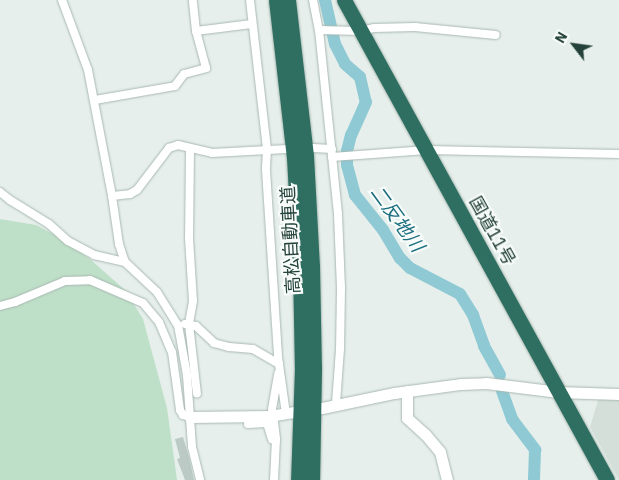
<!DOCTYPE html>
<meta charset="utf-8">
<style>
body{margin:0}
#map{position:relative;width:619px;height:480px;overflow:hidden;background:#e6efeb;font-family:"IBM Plex Sans","Noto Sans JP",sans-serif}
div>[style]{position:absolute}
.built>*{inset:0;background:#d4dfda}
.green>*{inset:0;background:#bfe0c8}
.river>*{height:12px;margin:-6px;padding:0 6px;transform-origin:6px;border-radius:6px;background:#8ec9d4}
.building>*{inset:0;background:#bbcac4}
.roads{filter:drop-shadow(0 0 1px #a8b8b2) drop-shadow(0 0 1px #a8b8b2)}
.street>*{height:8px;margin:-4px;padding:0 4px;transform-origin:4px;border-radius:4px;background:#fff}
.secondary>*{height:11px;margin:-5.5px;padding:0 5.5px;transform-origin:5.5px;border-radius:5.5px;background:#fff}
.highway>*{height:15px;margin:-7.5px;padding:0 7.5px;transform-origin:7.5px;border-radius:7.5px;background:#2f6f62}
span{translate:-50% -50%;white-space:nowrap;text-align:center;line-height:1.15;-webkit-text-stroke:4.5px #f7fbf9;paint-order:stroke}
.street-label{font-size:18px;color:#24423a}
.water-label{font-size:19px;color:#1c6f80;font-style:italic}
.north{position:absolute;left:549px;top:20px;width:50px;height:50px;-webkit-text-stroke:4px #f7fbf9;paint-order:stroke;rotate:300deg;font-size:14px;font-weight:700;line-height:20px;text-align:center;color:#24423a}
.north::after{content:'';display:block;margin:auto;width:18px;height:22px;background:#24423a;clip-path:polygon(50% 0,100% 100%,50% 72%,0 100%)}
</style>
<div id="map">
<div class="built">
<i style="clip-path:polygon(599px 397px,619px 398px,619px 480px,590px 427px)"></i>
</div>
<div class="green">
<i style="clip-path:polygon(0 219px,36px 225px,59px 237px,91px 260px,125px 290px,143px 319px,167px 408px,177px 480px,0 480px)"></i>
</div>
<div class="river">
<i style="left:325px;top:0;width:45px;rotate:77.2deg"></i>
<i style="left:335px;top:44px;width:22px;rotate:63deg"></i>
<i style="left:345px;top:64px;width:20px;rotate:41deg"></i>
<i style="left:360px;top:77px;width:26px;rotate:77deg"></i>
<i style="left:366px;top:102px;width:36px;rotate:114deg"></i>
<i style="left:351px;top:135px;width:16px;rotate:104deg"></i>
<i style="left:347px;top:151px;width:14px;rotate:90deg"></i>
<i style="left:347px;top:165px;width:31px;rotate:75deg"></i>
<i style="left:355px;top:195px;width:45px;rotate:51.3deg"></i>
<i style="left:383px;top:230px;width:33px;rotate:59deg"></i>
<i style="left:400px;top:258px;width:14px;rotate:45deg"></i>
<i style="left:410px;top:268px;width:56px;rotate:27.5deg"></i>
<i style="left:460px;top:294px;width:25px;rotate:58deg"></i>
<i style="left:473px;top:315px;width:33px;rotate:70deg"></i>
<i style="left:484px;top:346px;width:33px;rotate:61deg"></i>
<i style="left:502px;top:391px;width:30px;rotate:70deg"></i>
<i style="left:512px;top:419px;width:39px;rotate:53deg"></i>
<i style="left:535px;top:450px;width:30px;rotate:92deg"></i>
</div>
<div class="building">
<i style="clip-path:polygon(183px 437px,189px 457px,194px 480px,185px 480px,177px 459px,180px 458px,175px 439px)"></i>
</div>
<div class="roads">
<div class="street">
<i style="left:62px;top:0;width:75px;rotate:69.6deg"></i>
<i style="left:88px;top:70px;width:128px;rotate:79.2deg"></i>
<i style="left:112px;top:196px;width:49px;rotate:81.7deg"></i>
<i style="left:119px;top:244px;width:19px;rotate:72deg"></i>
<i style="left:125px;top:262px;width:44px;rotate:43.2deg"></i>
<i style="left:157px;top:292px;width:39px;rotate:58deg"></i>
<i style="left:178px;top:325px;width:51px;rotate:79.8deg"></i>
<i style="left:187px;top:375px;width:72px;rotate:86deg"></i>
<i style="left:192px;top:447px;width:34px;rotate:76deg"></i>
<i style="left:250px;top:0;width:150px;rotate:83.5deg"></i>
<i style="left:267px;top:149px;width:21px;rotate:93deg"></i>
<i style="left:266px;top:170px;width:187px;rotate:86.3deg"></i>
<i style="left:278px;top:357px;width:58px;rotate:82deg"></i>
<i style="left:313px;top:0;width:31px;rotate:79deg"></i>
<i style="left:319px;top:30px;width:185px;rotate:84.1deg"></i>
<i style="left:338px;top:214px;width:74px;rotate:87.7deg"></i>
<i style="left:341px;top:288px;width:61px;rotate:90.9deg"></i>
<i style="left:340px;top:349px;width:55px;rotate:94.2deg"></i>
<i style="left:319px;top:30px;width:41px;rotate:1.4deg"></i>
<i style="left:360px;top:31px;width:14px;rotate:-12deg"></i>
<i style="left:374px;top:28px;width:41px;rotate:-1.4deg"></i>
<i style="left:415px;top:27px;width:81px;rotate:5.6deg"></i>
<i style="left:196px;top:31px;width:56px;rotate:-7.1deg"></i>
<i style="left:95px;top:100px;width:81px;rotate:-9.9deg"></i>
<i style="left:175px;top:86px;width:15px;rotate:-53deg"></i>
<i style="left:184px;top:74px;width:23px;rotate:-15deg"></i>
<i style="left:206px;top:68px;width:38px;rotate:-105deg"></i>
<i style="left:196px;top:31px;width:31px;rotate:-96deg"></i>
<i style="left:190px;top:148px;width:90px;rotate:90.6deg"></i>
<i style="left:189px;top:238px;width:63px;rotate:86.4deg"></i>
<i style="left:193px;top:301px;width:23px;rotate:100deg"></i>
<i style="left:189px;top:324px;width:70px;rotate:83.5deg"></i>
<i style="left:313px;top:148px;width:19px;rotate:3deg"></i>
<i style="left:332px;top:157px;width:95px;rotate:-4.2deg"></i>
<i style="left:427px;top:150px;width:192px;rotate:1.2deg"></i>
<i style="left:0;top:192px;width:13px;rotate:39deg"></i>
<i style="left:10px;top:200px;width:46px;rotate:31.6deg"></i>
<i style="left:49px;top:224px;width:25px;rotate:42deg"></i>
<i style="left:68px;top:241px;width:30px;rotate:28deg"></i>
<i style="left:94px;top:255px;width:32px;rotate:13deg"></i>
<i style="left:112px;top:196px;width:18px;rotate:-6deg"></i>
<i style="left:130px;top:194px;width:8px;rotate:-30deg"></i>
<i style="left:137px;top:190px;width:53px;rotate:-52.7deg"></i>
<i style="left:169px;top:148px;width:9px;rotate:-18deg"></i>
<i style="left:178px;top:145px;width:35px;rotate:13deg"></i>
<i style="left:212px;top:153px;width:75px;rotate:-3.1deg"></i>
<i style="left:0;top:306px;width:16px;rotate:-15deg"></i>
<i style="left:15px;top:302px;width:54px;rotate:-22.8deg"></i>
<i style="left:65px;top:281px;width:25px;rotate:-2deg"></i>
<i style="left:90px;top:280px;width:58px;rotate:23.5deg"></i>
<i style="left:143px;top:303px;width:25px;rotate:50deg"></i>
<i style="left:159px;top:322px;width:33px;rotate:67deg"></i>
<i style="left:172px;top:352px;width:59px;rotate:82.1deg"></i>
<i style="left:180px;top:410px;width:6px;rotate:59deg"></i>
<i style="left:183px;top:415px;width:7px;rotate:16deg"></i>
<i style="left:185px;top:324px;width:11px;rotate:10deg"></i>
<i style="left:196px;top:326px;width:25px;rotate:43deg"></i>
<i style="left:214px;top:343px;width:16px;rotate:15deg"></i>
<i style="left:229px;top:347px;width:24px;rotate:5deg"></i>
<i style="left:253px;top:349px;width:30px;rotate:30deg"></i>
<i style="left:272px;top:409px;width:36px;rotate:-80deg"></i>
<i style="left:274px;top:422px;width:17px;rotate:83deg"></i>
<i style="left:276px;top:439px;width:41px;rotate:92.8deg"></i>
<i style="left:248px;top:424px;width:19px;rotate:-3deg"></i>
<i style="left:267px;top:423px;width:17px;rotate:73deg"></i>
</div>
<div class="secondary">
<i style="left:407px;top:391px;width:27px;rotate:90deg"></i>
<i style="left:407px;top:418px;width:24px;rotate:42deg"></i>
<i style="left:425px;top:434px;width:23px;rotate:50deg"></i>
<i style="left:440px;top:452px;width:29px;rotate:76deg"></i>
<i style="left:322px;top:408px;width:74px;rotate:-11.8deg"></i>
<i style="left:394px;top:393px;width:68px;rotate:-7.7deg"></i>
<i style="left:461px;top:384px;width:25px;rotate:-2deg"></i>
<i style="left:486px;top:383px;width:73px;rotate:7.1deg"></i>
<i style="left:558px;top:392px;width:61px;rotate:1.9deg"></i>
<i style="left:190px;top:417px;width:79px;rotate:-0.7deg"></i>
<i style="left:269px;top:416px;width:26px;rotate:-9deg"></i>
</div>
<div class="highway">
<i style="left:276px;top:0;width:158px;rotate:83.5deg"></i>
<i style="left:294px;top:157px;width:110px;rotate:86.9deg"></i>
<i style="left:300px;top:267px;width:101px;rotate:88.9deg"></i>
<i style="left:302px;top:368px;width:112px;rotate:92deg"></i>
<i style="left:288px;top:0;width:157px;rotate:83.4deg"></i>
<i style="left:306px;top:156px;width:110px;rotate:86.9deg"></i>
<i style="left:312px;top:266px;width:103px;rotate:88.9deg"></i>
<i style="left:314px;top:369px;width:111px;rotate:91deg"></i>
<i style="left:344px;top:0;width:547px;rotate:61.28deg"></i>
</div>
</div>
<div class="street-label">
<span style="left:492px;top:231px;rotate:61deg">国道11号</span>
<span style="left:291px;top:240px;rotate:-93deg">高松自動車道</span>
</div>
<div class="water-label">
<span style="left:397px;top:219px;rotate:54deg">二反地川</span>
</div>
<div class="north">N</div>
</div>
